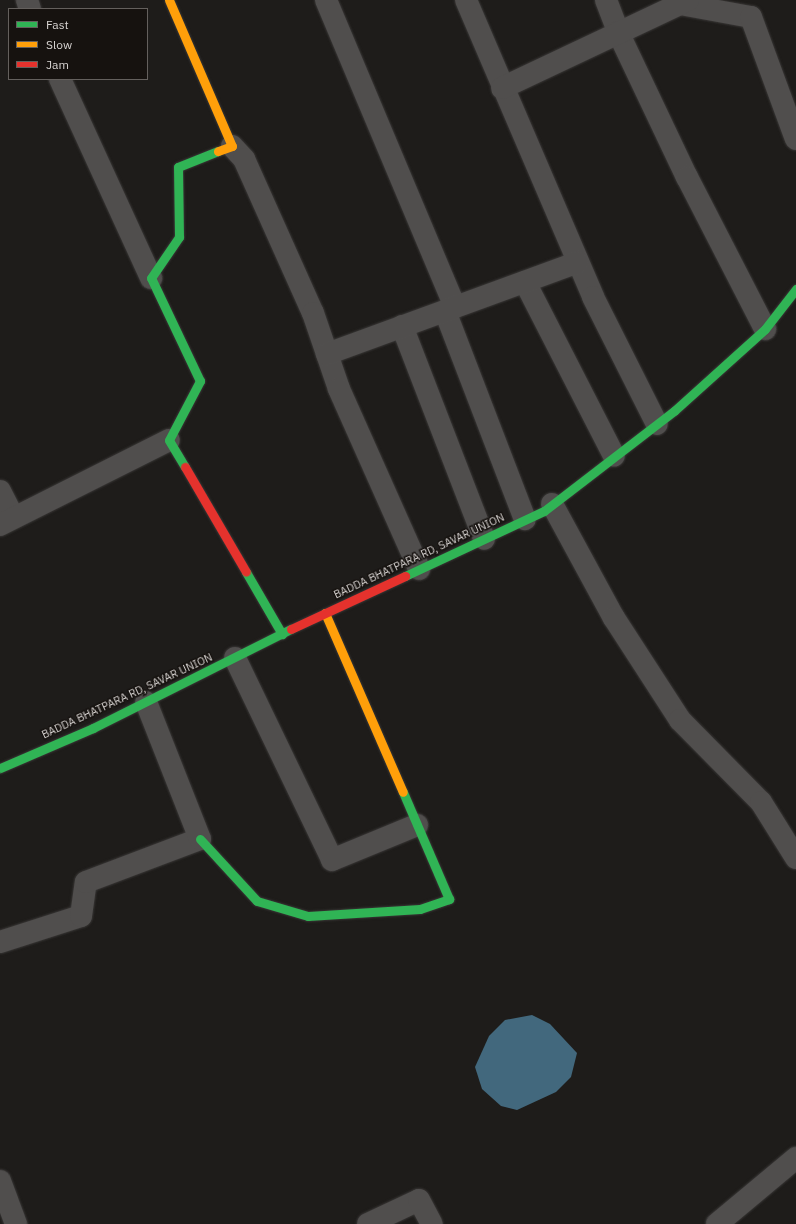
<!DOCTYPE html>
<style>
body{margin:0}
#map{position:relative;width:796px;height:1224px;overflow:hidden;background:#1e1c1a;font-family:"IBM Plex Sans",sans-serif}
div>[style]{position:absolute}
.water>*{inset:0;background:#42687d}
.roads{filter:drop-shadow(0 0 1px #393736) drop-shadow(0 0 1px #393736)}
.street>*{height:22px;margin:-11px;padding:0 11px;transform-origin:11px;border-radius:11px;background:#504e4d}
.fast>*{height:9px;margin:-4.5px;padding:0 4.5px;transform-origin:4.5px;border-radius:4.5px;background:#30b455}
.slow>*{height:9px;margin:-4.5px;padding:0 4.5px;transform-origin:4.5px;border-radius:4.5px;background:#ff9f0a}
.jam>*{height:9px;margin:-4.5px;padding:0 4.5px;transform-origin:4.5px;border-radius:4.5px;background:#e5322d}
span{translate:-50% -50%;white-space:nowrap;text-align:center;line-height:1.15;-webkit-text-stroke:3px #16120f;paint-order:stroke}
.street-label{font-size:11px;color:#d9d5d3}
.legend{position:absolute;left:8px;top:8px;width:140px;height:72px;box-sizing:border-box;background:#16120f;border:1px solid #64605d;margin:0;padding:5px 7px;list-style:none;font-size:12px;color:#d9d5d3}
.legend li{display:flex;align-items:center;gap:8px;height:20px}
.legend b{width:20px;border:1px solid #64605d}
</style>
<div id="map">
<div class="water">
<i style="clip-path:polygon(532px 1015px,550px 1024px,577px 1053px,571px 1077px,556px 1092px,517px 1110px,501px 1106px,482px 1089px,475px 1067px,489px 1036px,505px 1020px)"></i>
</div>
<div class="roads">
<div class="street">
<i style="left:27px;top:0;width:9px;rotate:72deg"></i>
<i style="left:326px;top:0;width:333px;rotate:67.2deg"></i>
<i style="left:466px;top:0;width:323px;rotate:66.8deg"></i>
<i style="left:593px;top:297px;width:142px;rotate:63.3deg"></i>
<i style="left:606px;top:0;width:34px;rotate:69deg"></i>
<i style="left:618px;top:32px;width:161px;rotate:64.6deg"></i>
<i style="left:687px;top:177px;width:171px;rotate:62.8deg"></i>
<i style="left:680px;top:4px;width:72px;rotate:10.4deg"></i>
<i style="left:751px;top:17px;width:130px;rotate:69.8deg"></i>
<i style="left:60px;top:79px;width:219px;rotate:65.4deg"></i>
<i style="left:502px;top:88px;width:206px;rotate:-25.3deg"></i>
<i style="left:232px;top:146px;width:18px;rotate:47deg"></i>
<i style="left:244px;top:159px;width:169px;rotate:65.9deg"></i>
<i style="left:313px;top:313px;width:80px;rotate:71.1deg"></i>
<i style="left:339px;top:389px;width:197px;rotate:66deg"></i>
<i style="left:525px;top:282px;width:195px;rotate:62.9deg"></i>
<i style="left:445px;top:311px;width:223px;rotate:69deg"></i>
<i style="left:402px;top:326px;width:228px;rotate:68.9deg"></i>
<i style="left:327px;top:354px;width:267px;rotate:-20.1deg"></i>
<i style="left:0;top:491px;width:29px;rotate:63deg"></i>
<i style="left:552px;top:504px;width:130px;rotate:61.5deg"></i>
<i style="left:614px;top:618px;width:121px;rotate:57.1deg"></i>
<i style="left:680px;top:720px;width:115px;rotate:45.4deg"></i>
<i style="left:761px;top:802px;width:66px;rotate:58deg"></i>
<i style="left:0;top:525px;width:189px;rotate:-26.7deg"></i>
<i style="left:235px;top:658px;width:224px;rotate:64.3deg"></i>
<i style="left:332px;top:860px;width:92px;rotate:-22.4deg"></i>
<i style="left:0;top:942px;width:85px;rotate:-17.8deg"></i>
<i style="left:81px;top:916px;width:34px;rotate:-82deg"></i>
<i style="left:86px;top:882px;width:122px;rotate:-20.7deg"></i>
<i style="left:200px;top:839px;width:147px;rotate:-111.5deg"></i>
<i style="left:0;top:1181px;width:46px;rotate:69.6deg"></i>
<i style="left:368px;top:1224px;width:56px;rotate:-25.2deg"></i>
<i style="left:419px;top:1200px;width:27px;rotate:62deg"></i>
<i style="left:717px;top:1224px;width:103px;rotate:-39.9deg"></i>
</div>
<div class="fast">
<i style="left:185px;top:467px;width:31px;rotate:-121deg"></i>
<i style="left:169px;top:440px;width:67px;rotate:-62.3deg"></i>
<i style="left:200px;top:381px;width:114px;rotate:-115.4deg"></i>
<i style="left:151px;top:278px;width:50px;rotate:-55.7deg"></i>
<i style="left:179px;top:237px;width:70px;rotate:-90.8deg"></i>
<i style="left:178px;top:167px;width:43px;rotate:-21.8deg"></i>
<i style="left:246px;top:572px;width:72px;rotate:59.9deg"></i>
<i style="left:405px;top:576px;width:153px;rotate:-25.1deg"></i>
<i style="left:544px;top:511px;width:164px;rotate:-37.6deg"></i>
<i style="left:674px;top:411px;width:122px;rotate:-42deg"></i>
<i style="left:765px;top:329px;width:51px;rotate:-52.2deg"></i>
<i style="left:0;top:768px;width:101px;rotate:-23.3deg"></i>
<i style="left:93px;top:728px;width:221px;rotate:-26.6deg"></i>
<i style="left:200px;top:839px;width:84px;rotate:47.4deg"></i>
<i style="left:257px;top:901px;width:53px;rotate:16.4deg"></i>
<i style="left:308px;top:916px;width:112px;rotate:-3.6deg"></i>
<i style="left:420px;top:909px;width:31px;rotate:-19deg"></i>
<i style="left:449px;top:899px;width:116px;rotate:-113.3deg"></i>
</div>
<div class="slow">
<i style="left:169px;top:0;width:159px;rotate:66.7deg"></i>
<i style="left:232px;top:146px;width:15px;rotate:160deg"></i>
<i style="left:325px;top:613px;width:195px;rotate:66.5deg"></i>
</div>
<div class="jam">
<i style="left:185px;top:467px;width:121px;rotate:59.8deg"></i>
<i style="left:291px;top:629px;width:126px;rotate:-24.9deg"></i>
</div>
</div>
<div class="street-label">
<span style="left:419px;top:556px;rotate:-25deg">BADDA BHATPARA RD, SAVAR UNION</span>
<span style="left:127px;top:696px;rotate:-25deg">BADDA BHATPARA RD, SAVAR UNION</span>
</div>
<ul class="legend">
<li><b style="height:5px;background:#30b455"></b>Fast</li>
<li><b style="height:5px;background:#ff9f0a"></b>Slow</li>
<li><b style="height:5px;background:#e5322d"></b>Jam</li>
</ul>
</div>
